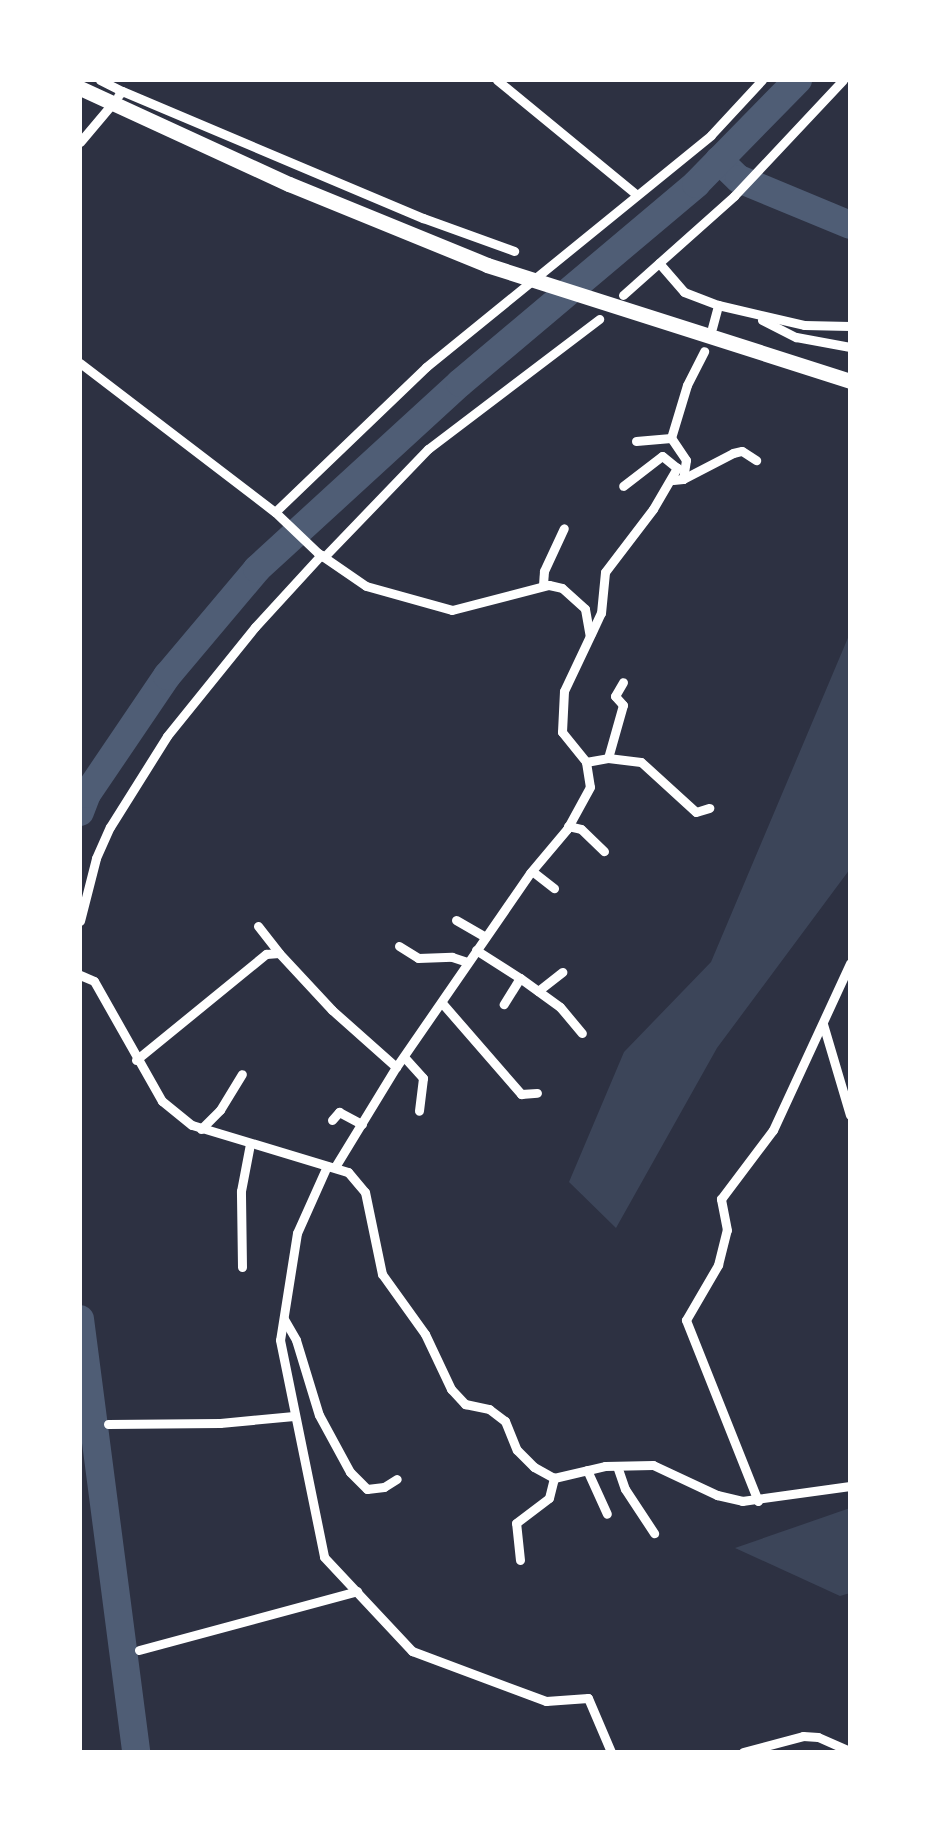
<!DOCTYPE html>
<style>
body{margin:0}
#map{position:relative;width:930px;height:1832px;overflow:hidden;background:#2d3142;font-family:"Exo 2",sans-serif}
div>[style]{position:absolute}
.green>*{inset:0;background:#3c4559}
.river>*{height:28px;margin:-14px;padding:0 14px;transform-origin:14px;border-radius:14px;background:#4f5d75}
.minor>*{height:9px;margin:-4.5px;padding:0 4.5px;transform-origin:4.5px;border-radius:4.5px;background:#fff}
.motorway>*{height:15px;margin:-7.5px;padding:0 7.5px;transform-origin:7.5px;border-radius:7.5px;background:#fff}
span{translate:-50% -50%;white-space:nowrap;text-align:center;line-height:1.15;-webkit-text-stroke:8px #fff;paint-order:stroke}
.frame{position:absolute;inset:0;border:82px solid #fff;pointer-events:none}
</style>
<div id="map">
<div class="green">
<i style="clip-path:polygon(850px 633px,850px 869px,717px 1048px,616px 1228px,569px 1182px,624px 1052px,711px 962px)"></i>
<i style="clip-path:polygon(850px 1508px,850px 1593px,840px 1596px,735px 1548px)"></i>
</div>
<div class="river">
<i style="left:719px;top:160px;width:28px;rotate:44deg"></i>
<i style="left:739px;top:179px;width:120px;rotate:22.5deg"></i>
<i style="left:80px;top:812px;width:19px;rotate:-69deg"></i>
<i style="left:87px;top:794px;width:143px;rotate:-55.9deg"></i>
<i style="left:167px;top:676px;width:140px;rotate:-49.9deg"></i>
<i style="left:257px;top:569px;width:275px;rotate:-42.5deg"></i>
<i style="left:460px;top:383px;width:309px;rotate:-40.1deg"></i>
<i style="left:696px;top:184px;width:146px;rotate:-45.6deg"></i>
<i style="left:80px;top:1319px;width:437px;rotate:82.6deg"></i>
</div>
<div class="minor">
<i style="left:100px;top:80px;width:25px;rotate:27deg"></i>
<i style="left:497px;top:80px;width:181px;rotate:39.4deg"></i>
<i style="left:118px;top:96px;width:6px;rotate:-51deg"></i>
<i style="left:122px;top:91px;width:327px;rotate:22.9deg"></i>
<i style="left:423px;top:218px;width:97px;rotate:19.9deg"></i>
<i style="left:80px;top:142px;width:50px;rotate:-49.9deg"></i>
<i style="left:659px;top:263px;width:38px;rotate:49deg"></i>
<i style="left:684px;top:292px;width:36px;rotate:21deg"></i>
<i style="left:718px;top:305px;width:88px;rotate:13.1deg"></i>
<i style="left:804px;top:325px;width:46px;rotate:1.2deg"></i>
<i style="left:623px;top:295px;width:149px;rotate:-41.7deg"></i>
<i style="left:734px;top:196px;width:159px;rotate:-46.8deg"></i>
<i style="left:762px;top:320px;width:38px;rotate:27deg"></i>
<i style="left:796px;top:337px;width:55px;rotate:10.5deg"></i>
<i style="left:712px;top:328px;width:24px;rotate:-75deg"></i>
<i style="left:80px;top:363px;width:245px;rotate:37.4deg"></i>
<i style="left:275px;top:512px;width:59px;rotate:43.6deg"></i>
<i style="left:318px;top:553px;width:58px;rotate:34.5deg"></i>
<i style="left:366px;top:586px;width:89px;rotate:15.6deg"></i>
<i style="left:452px;top:610px;width:100px;rotate:-14.5deg"></i>
<i style="left:549px;top:585px;width:13px;rotate:13deg"></i>
<i style="left:562px;top:588px;width:31px;rotate:42deg"></i>
<i style="left:585px;top:609px;width:27px;rotate:80deg"></i>
<i style="left:590px;top:636px;width:61px;rotate:115.3deg"></i>
<i style="left:564px;top:691px;width:41px;rotate:92.8deg"></i>
<i style="left:562px;top:732px;width:38px;rotate:51deg"></i>
<i style="left:586px;top:762px;width:25px;rotate:81deg"></i>
<i style="left:590px;top:787px;width:48px;rotate:118.7deg"></i>
<i style="left:567px;top:829px;width:57px;rotate:130.1deg"></i>
<i style="left:530px;top:873px;width:236px;rotate:124.6deg"></i>
<i style="left:396px;top:1067px;width:117px;rotate:121.4deg"></i>
<i style="left:636px;top:441px;width:35px;rotate:-5deg"></i>
<i style="left:683px;top:479px;width:56px;rotate:-27.5deg"></i>
<i style="left:733px;top:453px;width:9px;rotate:-13deg"></i>
<i style="left:742px;top:451px;width:17px;rotate:33deg"></i>
<i style="left:673px;top:480px;width:10px;rotate:-6deg"></i>
<i style="left:683px;top:479px;width:19px;rotate:-81deg"></i>
<i style="left:686px;top:460px;width:27px;rotate:-124deg"></i>
<i style="left:671px;top:438px;width:55px;rotate:-73.2deg"></i>
<i style="left:687px;top:385px;width:38px;rotate:-63deg"></i>
<i style="left:275px;top:512px;width:209px;rotate:-43.8deg"></i>
<i style="left:426px;top:367px;width:367px;rotate:-39.1deg"></i>
<i style="left:711px;top:135px;width:75px;rotate:-47.2deg"></i>
<i style="left:324px;top:557px;width:150px;rotate:-46.1deg"></i>
<i style="left:428px;top:449px;width:215px;rotate:-37.2deg"></i>
<i style="left:543px;top:585px;width:14px;rotate:-86deg"></i>
<i style="left:544px;top:571px;width:47px;rotate:-65.1deg"></i>
<i style="left:591px;top:634px;width:23px;rotate:-65deg"></i>
<i style="left:601px;top:613px;width:41px;rotate:-84.4deg"></i>
<i style="left:605px;top:572px;width:79px;rotate:-52.7deg"></i>
<i style="left:653px;top:509px;width:48px;rotate:-59.7deg"></i>
<i style="left:677px;top:468px;width:19px;rotate:-141deg"></i>
<i style="left:662px;top:456px;width:49px;rotate:142.4deg"></i>
<i style="left:608px;top:758px;width:33px;rotate:7deg"></i>
<i style="left:641px;top:762px;width:74px;rotate:42.3deg"></i>
<i style="left:696px;top:812px;width:14px;rotate:-17deg"></i>
<i style="left:586px;top:762px;width:22px;rotate:-10deg"></i>
<i style="left:608px;top:758px;width:55px;rotate:-74.2deg"></i>
<i style="left:623px;top:705px;width:12px;rotate:-132deg"></i>
<i style="left:615px;top:696px;width:16px;rotate:-60deg"></i>
<i style="left:568px;top:826px;width:13px;rotate:13deg"></i>
<i style="left:581px;top:829px;width:32px;rotate:44deg"></i>
<i style="left:532px;top:871px;width:28px;rotate:38deg"></i>
<i style="left:456px;top:920px;width:34px;rotate:30deg"></i>
<i style="left:80px;top:921px;width:65px;rotate:-75.7deg"></i>
<i style="left:96px;top:858px;width:34px;rotate:-66deg"></i>
<i style="left:110px;top:827px;width:107px;rotate:-57.9deg"></i>
<i style="left:167px;top:736px;width:140px;rotate:-51.1deg"></i>
<i style="left:255px;top:627px;width:98px;rotate:-47.5deg"></i>
<i style="left:258px;top:926px;width:34px;rotate:52deg"></i>
<i style="left:399px;top:946px;width:22px;rotate:32deg"></i>
<i style="left:418px;top:958px;width:34px;rotate:-2deg"></i>
<i style="left:452px;top:957px;width:16px;rotate:18deg"></i>
<i style="left:476px;top:950px;width:52px;rotate:32.5deg"></i>
<i style="left:520px;top:978px;width:31px;rotate:122deg"></i>
<i style="left:80px;top:975px;width:15px;rotate:23deg"></i>
<i style="left:94px;top:981px;width:138px;rotate:60.5deg"></i>
<i style="left:162px;top:1101px;width:38px;rotate:39deg"></i>
<i style="left:192px;top:1125px;width:163px;rotate:16.8deg"></i>
<i style="left:348px;top:1172px;width:26px;rotate:50deg"></i>
<i style="left:365px;top:1192px;width:84px;rotate:78.3deg"></i>
<i style="left:382px;top:1274px;width:74px;rotate:54.4deg"></i>
<i style="left:425px;top:1334px;width:61px;rotate:64.7deg"></i>
<i style="left:451px;top:1389px;width:21px;rotate:47deg"></i>
<i style="left:465px;top:1404px;width:25px;rotate:12deg"></i>
<i style="left:489px;top:1409px;width:20px;rotate:37deg"></i>
<i style="left:505px;top:1421px;width:31px;rotate:68deg"></i>
<i style="left:517px;top:1450px;width:24px;rotate:45deg"></i>
<i style="left:534px;top:1467px;width:23px;rotate:29deg"></i>
<i style="left:554px;top:1478px;width:52px;rotate:-13.2deg"></i>
<i style="left:605px;top:1466px;width:48px;rotate:-1.2deg"></i>
<i style="left:653px;top:1465px;width:71px;rotate:25.1deg"></i>
<i style="left:717px;top:1495px;width:26px;rotate:13deg"></i>
<i style="left:742px;top:1501px;width:109px;rotate:-7.9deg"></i>
<i style="left:520px;top:978px;width:49px;rotate:35.9deg"></i>
<i style="left:560px;top:1007px;width:34px;rotate:50deg"></i>
<i style="left:538px;top:991px;width:31px;rotate:-38deg"></i>
<i style="left:442px;top:1003px;width:121px;rotate:49deg"></i>
<i style="left:521px;top:1094px;width:16px;rotate:-4deg"></i>
<i style="left:823px;top:1024px;width:95px;rotate:73.5deg"></i>
<i style="left:405px;top:1058px;width:27px;rotate:48deg"></i>
<i style="left:423px;top:1078px;width:33px;rotate:97deg"></i>
<i style="left:136px;top:1060px;width:168px;rotate:-39.2deg"></i>
<i style="left:266px;top:954px;width:13px;rotate:-4deg"></i>
<i style="left:279px;top:953px;width:78px;rotate:47.1deg"></i>
<i style="left:332px;top:1010px;width:86px;rotate:41.7deg"></i>
<i style="left:332px;top:1120px;width:11px;rotate:-49deg"></i>
<i style="left:339px;top:1112px;width:26px;rotate:28deg"></i>
<i style="left:201px;top:1129px;width:27px;rotate:-45deg"></i>
<i style="left:220px;top:1110px;width:42px;rotate:-58.6deg"></i>
<i style="left:327px;top:1166px;width:73px;rotate:114.1deg"></i>
<i style="left:297px;top:1233px;width:108px;rotate:99deg"></i>
<i style="left:280px;top:1340px;width:221px;rotate:78.5deg"></i>
<i style="left:324px;top:1557px;width:129px;rotate:46.9deg"></i>
<i style="left:412px;top:1651px;width:143px;rotate:20.5deg"></i>
<i style="left:546px;top:1701px;width:42px;rotate:-4.1deg"></i>
<i style="left:588px;top:1698px;width:59px;rotate:66.9deg"></i>
<i style="left:242px;top:1267px;width:76px;rotate:-90.8deg"></i>
<i style="left:241px;top:1191px;width:48px;rotate:-79.2deg"></i>
<i style="left:284px;top:1319px;width:24px;rotate:60deg"></i>
<i style="left:296px;top:1340px;width:78px;rotate:73deg"></i>
<i style="left:319px;top:1415px;width:65px;rotate:61.5deg"></i>
<i style="left:350px;top:1472px;width:24px;rotate:45deg"></i>
<i style="left:367px;top:1489px;width:17px;rotate:-7deg"></i>
<i style="left:384px;top:1487px;width:15px;rotate:-32deg"></i>
<i style="left:108px;top:1424px;width:112px;rotate:-0.5deg"></i>
<i style="left:220px;top:1423px;width:74px;rotate:-5.4deg"></i>
<i style="left:617px;top:1466px;width:24px;rotate:71deg"></i>
<i style="left:625px;top:1489px;width:53px;rotate:56.6deg"></i>
<i style="left:587px;top:1470px;width:48px;rotate:65.6deg"></i>
<i style="left:758px;top:1501px;width:195px;rotate:-111.7deg"></i>
<i style="left:686px;top:1320px;width:64px;rotate:-59.8deg"></i>
<i style="left:718px;top:1265px;width:36px;rotate:-76deg"></i>
<i style="left:727px;top:1230px;width:32px;rotate:-101deg"></i>
<i style="left:721px;top:1199px;width:86px;rotate:-53deg"></i>
<i style="left:773px;top:1130px;width:184px;rotate:-65.2deg"></i>
<i style="left:520px;top:1560px;width:37px;rotate:-96deg"></i>
<i style="left:516px;top:1523px;width:41px;rotate:-37.1deg"></i>
<i style="left:549px;top:1498px;width:21px;rotate:-76deg"></i>
<i style="left:139px;top:1650px;width:226px;rotate:-15.1deg"></i>
<i style="left:743px;top:1752px;width:62px;rotate:-14.9deg"></i>
<i style="left:803px;top:1736px;width:15px;rotate:4deg"></i>
<i style="left:818px;top:1737px;width:35px;rotate:24deg"></i>
</div>
<div class="motorway">
<i style="left:80px;top:88px;width:230px;rotate:24.7deg"></i>
<i style="left:289px;top:184px;width:214px;rotate:22.2deg"></i>
<i style="left:487px;top:265px;width:381px;rotate:17.7deg"></i>
</div>
<div class="frame"></div>
</div>
